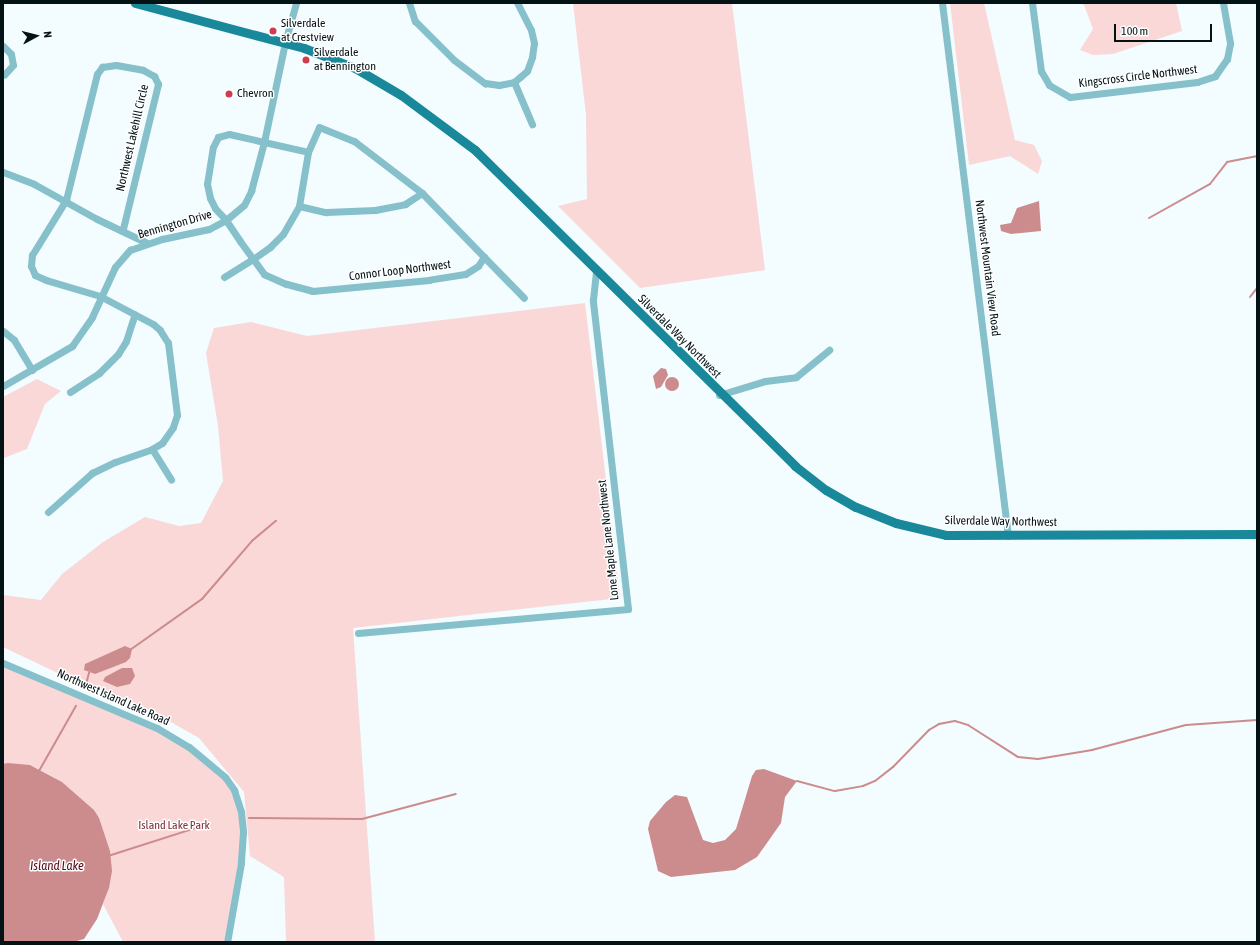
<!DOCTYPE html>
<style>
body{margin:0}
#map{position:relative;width:1260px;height:945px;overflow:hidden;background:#f3fcfe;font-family:"Asap Condensed",sans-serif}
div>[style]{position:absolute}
.green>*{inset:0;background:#fad8d8}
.water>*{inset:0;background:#cc8b8c}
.round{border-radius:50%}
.stream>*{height:2px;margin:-1px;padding:0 1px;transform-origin:1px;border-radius:1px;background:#cc8b8c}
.minor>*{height:7px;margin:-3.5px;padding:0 3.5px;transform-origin:3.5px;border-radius:3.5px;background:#85c0cb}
.major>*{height:9px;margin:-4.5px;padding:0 4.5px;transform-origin:4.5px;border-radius:4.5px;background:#19889a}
.dots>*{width:11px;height:11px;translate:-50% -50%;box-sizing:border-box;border:2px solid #fff;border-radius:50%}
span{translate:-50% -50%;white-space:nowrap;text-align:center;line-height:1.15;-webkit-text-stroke:3px #fff;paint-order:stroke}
.poi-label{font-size:12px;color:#021215}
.left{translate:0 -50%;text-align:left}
.street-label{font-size:12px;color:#021215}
.park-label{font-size:12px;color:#7f3036}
.water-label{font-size:13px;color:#5a0b19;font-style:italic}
.frame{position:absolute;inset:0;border:4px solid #021215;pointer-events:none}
.north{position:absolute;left:16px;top:16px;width:40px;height:40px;-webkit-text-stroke:3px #fff;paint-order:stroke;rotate:83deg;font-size:11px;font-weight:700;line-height:16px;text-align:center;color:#021215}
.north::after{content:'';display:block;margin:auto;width:14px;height:18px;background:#021215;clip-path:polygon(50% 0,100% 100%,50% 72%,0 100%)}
.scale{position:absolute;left:1114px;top:24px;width:98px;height:18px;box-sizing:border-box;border:2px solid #021215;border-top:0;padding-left:5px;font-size:12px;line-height:14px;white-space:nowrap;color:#021215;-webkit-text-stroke:3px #fff;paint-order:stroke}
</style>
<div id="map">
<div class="green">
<i style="clip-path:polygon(573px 3px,732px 3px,765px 270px,640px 288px,558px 206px,587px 199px,586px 115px)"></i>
<i style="clip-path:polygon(950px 3px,984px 3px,1015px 140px,1034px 145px,1042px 161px,1038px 174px,1010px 156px,969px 165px)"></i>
<i style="clip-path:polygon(1078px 3px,1176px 3px,1182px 31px,1113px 54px,1093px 55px,1080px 50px,1093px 29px,1084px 5px)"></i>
<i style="clip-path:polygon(585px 303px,620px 598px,353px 628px,375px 942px,286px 942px,284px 877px,250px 856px,244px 792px,199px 738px,146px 708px,66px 677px,3px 647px,3px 595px,41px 600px,62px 574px,103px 542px,145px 517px,179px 526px,201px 523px,223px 481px,218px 426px,206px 353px,214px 328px,251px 322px,307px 336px)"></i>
<i style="clip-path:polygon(37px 379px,61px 391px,45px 404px,27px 449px,4px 458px,3px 397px)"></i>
<i style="clip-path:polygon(3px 663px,83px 696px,189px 747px,234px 790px,243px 832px,227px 942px,123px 942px,103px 904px,109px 888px,110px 851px,94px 810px,62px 782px,46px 773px,30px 765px,3px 764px)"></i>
</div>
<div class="water">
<i style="clip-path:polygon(1039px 201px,1041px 231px,1011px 234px,1001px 231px,1000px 225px,1011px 223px,1017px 208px)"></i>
<i style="clip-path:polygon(661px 368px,666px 369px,668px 375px,661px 387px,656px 389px,653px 376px)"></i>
<i class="round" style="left:665px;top:377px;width:14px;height:14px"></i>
<i style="clip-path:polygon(125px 646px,132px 649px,130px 658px,126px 662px,95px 674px,84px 670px,85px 664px)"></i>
<i style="clip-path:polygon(122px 668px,132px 668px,135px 676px,130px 684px,117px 687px,103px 681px,105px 677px)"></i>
<i style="clip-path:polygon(8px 763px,30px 765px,62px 782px,94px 810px,99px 818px,110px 851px,112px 871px,109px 888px,97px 919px,84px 939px,73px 942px,3px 942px,3px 764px)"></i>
<i style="clip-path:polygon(764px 769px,797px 781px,785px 797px,781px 823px,757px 857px,735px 870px,671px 877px,658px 871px,648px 829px,650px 821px,666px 802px,675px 795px,687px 797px,703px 840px,713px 843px,725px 840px,736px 829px,752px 776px,756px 770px)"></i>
</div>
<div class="stream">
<i style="left:1149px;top:218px;width:70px;rotate:-29.1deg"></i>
<i style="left:1210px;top:184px;width:28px;rotate:-52deg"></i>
<i style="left:1227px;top:162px;width:31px;rotate:-11deg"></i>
<i style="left:1250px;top:297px;width:11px;rotate:-52deg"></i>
<i style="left:130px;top:650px;width:88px;rotate:-35.3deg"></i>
<i style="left:202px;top:599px;width:78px;rotate:-49.2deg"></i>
<i style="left:253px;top:540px;width:30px;rotate:-40deg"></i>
<i style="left:85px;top:688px;width:16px;rotate:-75deg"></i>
<i style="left:39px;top:771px;width:75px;rotate:-60.4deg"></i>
<i style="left:797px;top:781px;width:39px;rotate:15deg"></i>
<i style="left:835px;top:791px;width:28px;rotate:-10deg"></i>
<i style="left:863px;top:786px;width:13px;rotate:-23deg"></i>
<i style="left:875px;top:781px;width:23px;rotate:-38deg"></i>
<i style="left:893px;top:767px;width:52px;rotate:-45.8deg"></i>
<i style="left:929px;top:730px;width:12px;rotate:-31deg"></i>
<i style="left:939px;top:724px;width:16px;rotate:-11deg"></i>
<i style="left:955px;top:721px;width:14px;rotate:17deg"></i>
<i style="left:968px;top:725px;width:59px;rotate:32.6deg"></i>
<i style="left:1018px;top:757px;width:20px;rotate:6deg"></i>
<i style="left:1038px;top:759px;width:55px;rotate:-9.5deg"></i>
<i style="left:1092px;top:750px;width:97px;rotate:-14.9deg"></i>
<i style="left:1186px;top:725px;width:71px;rotate:-4deg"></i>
<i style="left:249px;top:818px;width:113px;rotate:0.5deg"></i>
<i style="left:362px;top:819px;width:97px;rotate:-14.9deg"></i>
<i style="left:108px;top:856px;width:99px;rotate:-17.7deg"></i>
</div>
<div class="minor">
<i style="left:409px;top:3px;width:19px;rotate:72deg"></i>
<i style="left:415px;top:21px;width:55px;rotate:45deg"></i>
<i style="left:454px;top:60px;width:39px;rotate:37deg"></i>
<i style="left:485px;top:83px;width:14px;rotate:8deg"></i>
<i style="left:499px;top:85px;width:15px;rotate:-11deg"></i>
<i style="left:514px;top:82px;width:8px;rotate:-40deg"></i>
<i style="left:520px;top:77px;width:9px;rotate:-41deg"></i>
<i style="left:527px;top:71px;width:15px;rotate:-70deg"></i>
<i style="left:532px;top:57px;width:14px;rotate:-82deg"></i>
<i style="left:534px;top:43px;width:13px;rotate:-103deg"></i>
<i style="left:531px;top:30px;width:30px;rotate:-117deg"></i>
<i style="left:942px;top:3px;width:537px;rotate:82.94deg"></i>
<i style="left:1032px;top:3px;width:69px;rotate:82.5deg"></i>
<i style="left:1041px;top:71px;width:16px;rotate:60deg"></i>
<i style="left:1049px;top:85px;width:24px;rotate:30deg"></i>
<i style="left:1070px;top:97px;width:128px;rotate:-6.7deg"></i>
<i style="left:1197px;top:82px;width:19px;rotate:-18deg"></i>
<i style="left:1215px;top:76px;width:21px;rotate:-55deg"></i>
<i style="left:1227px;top:59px;width:16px;rotate:-79deg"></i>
<i style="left:1230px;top:43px;width:41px;rotate:-99.9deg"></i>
<i style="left:3px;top:46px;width:11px;rotate:45deg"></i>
<i style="left:11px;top:54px;width:11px;rotate:80deg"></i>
<i style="left:13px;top:65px;width:13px;rotate:132deg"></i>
<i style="left:514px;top:82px;width:46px;rotate:66.8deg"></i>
<i style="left:3px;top:172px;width:33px;rotate:21deg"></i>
<i style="left:34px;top:184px;width:72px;rotate:29.1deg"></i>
<i style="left:97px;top:219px;width:55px;rotate:25.6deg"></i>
<i style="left:299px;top:206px;width:28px;rotate:13deg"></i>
<i style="left:326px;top:212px;width:49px;rotate:-2.3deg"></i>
<i style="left:375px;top:210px;width:31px;rotate:-11deg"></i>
<i style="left:405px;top:204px;width:20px;rotate:-33deg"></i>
<i style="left:484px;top:257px;width:57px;rotate:45.7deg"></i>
<i style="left:224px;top:277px;width:34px;rotate:-32deg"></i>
<i style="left:253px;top:259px;width:21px;rotate:-35deg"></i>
<i style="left:270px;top:247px;width:18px;rotate:-45deg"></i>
<i style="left:283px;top:234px;width:32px;rotate:-60deg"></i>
<i style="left:299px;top:206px;width:55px;rotate:-80.5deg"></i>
<i style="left:308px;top:152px;width:27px;rotate:-66deg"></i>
<i style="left:319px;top:127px;width:38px;rotate:22deg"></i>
<i style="left:354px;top:141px;width:86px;rotate:37.4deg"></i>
<i style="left:422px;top:193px;width:89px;rotate:45.9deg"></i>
<i style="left:484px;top:257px;width:11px;rotate:124deg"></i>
<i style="left:478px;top:266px;width:15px;rotate:148deg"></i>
<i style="left:465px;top:274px;width:36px;rotate:171deg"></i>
<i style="left:429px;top:280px;width:117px;rotate:174.6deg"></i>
<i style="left:313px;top:291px;width:28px;rotate:-165deg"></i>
<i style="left:286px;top:284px;width:24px;rotate:-156deg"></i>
<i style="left:264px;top:274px;width:19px;rotate:-126deg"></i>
<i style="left:253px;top:259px;width:22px;rotate:-126deg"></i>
<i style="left:240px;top:241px;width:25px;rotate:-124deg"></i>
<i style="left:226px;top:220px;width:16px;rotate:-133deg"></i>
<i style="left:215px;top:208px;width:11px;rotate:-117deg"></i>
<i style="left:210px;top:198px;width:14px;rotate:-102deg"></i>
<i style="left:207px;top:184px;width:37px;rotate:-81deg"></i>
<i style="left:213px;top:147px;width:11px;rotate:-63deg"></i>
<i style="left:218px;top:137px;width:11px;rotate:-15deg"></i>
<i style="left:229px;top:134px;width:81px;rotate:12.8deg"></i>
<i style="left:3px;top:331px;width:14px;rotate:39deg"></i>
<i style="left:14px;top:340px;width:35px;rotate:59deg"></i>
<i style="left:3px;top:386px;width:80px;rotate:-30.1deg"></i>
<i style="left:72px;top:346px;width:35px;rotate:-55deg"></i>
<i style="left:92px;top:317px;width:55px;rotate:-65.3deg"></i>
<i style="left:115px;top:267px;width:23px;rotate:-49deg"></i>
<i style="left:130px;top:250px;width:34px;rotate:-19deg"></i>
<i style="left:162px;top:239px;width:48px;rotate:-12deg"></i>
<i style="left:209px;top:229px;width:19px;rotate:-28deg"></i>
<i style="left:226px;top:220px;width:23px;rotate:-40deg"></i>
<i style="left:244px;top:205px;width:16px;rotate:-63deg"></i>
<i style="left:251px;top:191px;width:51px;rotate:-75.1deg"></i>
<i style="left:264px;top:142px;width:102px;rotate:-78.1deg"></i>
<i style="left:285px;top:42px;width:41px;rotate:-74.2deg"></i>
<i style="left:70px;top:392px;width:35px;rotate:-33deg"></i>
<i style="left:99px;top:373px;width:27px;rotate:-45deg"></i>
<i style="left:118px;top:354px;width:15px;rotate:-58deg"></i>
<i style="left:126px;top:341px;width:28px;rotate:-72deg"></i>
<i style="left:719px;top:395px;width:48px;rotate:-16.9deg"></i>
<i style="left:765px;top:381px;width:31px;rotate:-7deg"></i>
<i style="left:796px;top:377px;width:43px;rotate:-39.3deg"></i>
<i style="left:152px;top:449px;width:36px;rotate:58deg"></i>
<i style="left:48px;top:512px;width:59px;rotate:-41.6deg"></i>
<i style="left:92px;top:473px;width:25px;rotate:-26deg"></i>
<i style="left:115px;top:462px;width:39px;rotate:-19deg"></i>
<i style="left:152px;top:449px;width:12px;rotate:-31deg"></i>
<i style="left:162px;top:443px;width:19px;rotate:-55deg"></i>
<i style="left:173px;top:427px;width:13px;rotate:-72deg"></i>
<i style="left:177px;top:415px;width:73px;rotate:-97.1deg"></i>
<i style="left:168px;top:343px;width:15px;rotate:-122deg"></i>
<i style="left:160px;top:330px;width:9px;rotate:-139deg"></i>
<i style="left:153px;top:324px;width:60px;rotate:-152.2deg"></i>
<i style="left:100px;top:296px;width:56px;rotate:-163.5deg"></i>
<i style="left:46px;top:280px;width:12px;rotate:-156deg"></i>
<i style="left:35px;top:275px;width:10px;rotate:-114deg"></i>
<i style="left:31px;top:266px;width:11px;rotate:-85deg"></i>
<i style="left:32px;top:255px;width:65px;rotate:-58.3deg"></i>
<i style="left:66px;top:200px;width:130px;rotate:-76.2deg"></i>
<i style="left:97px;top:74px;width:9px;rotate:-54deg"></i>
<i style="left:102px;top:67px;width:14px;rotate:-8deg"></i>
<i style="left:116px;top:65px;width:27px;rotate:10deg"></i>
<i style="left:143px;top:70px;width:13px;rotate:29deg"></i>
<i style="left:154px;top:76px;width:9px;rotate:63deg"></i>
<i style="left:158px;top:84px;width:149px;rotate:103.6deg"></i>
<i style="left:358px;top:633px;width:271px;rotate:-5.1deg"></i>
<i style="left:628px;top:609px;width:311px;rotate:-96.5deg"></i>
<i style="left:593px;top:300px;width:29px;rotate:-84deg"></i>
<i style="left:3px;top:663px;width:167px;rotate:22.9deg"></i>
<i style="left:157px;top:728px;width:37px;rotate:31deg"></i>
<i style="left:189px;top:747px;width:47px;rotate:39.8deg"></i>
<i style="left:225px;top:777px;width:16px;rotate:55deg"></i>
<i style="left:234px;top:790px;width:23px;rotate:72deg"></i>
<i style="left:241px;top:812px;width:20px;rotate:84deg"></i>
<i style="left:243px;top:832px;width:31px;rotate:94deg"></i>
<i style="left:241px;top:863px;width:80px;rotate:100deg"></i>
</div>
<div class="major">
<i style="left:135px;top:3px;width:175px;rotate:14.9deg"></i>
<i style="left:304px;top:48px;width:55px;rotate:21.4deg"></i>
<i style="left:355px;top:68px;width:53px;rotate:30.4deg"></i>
<i style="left:401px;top:95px;width:92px;rotate:36.6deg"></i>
<i style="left:475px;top:150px;width:450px;rotate:44.6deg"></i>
<i style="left:795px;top:466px;width:39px;rotate:38deg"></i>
<i style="left:826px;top:490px;width:34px;rotate:30deg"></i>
<i style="left:856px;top:507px;width:43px;rotate:21.8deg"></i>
<i style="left:896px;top:523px;width:51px;rotate:13.5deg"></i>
<i style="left:946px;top:535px;width:311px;rotate:-0.2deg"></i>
</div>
<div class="dots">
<i style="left:273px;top:31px;background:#cd3d4f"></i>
<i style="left:306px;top:60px;background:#cd3d4f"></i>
<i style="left:229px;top:94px;background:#cd3d4f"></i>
</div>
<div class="poi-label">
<span class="left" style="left:281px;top:31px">Silverdale<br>at Crestview</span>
<span class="left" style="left:314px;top:60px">Silverdale<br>at Bennington</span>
<span class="left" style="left:237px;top:94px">Chevron</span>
</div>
<div class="street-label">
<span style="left:1138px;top:77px;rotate:-7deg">Kingscross Circle Northwest</span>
<span style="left:133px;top:138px;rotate:-77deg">Northwest Lakehill Circle</span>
<span style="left:175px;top:225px;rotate:-16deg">Bennington Drive</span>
<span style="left:987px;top:268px;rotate:83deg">Northwest Mountain View Road</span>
<span style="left:400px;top:271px;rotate:-7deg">Connor Loop Northwest</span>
<span style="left:679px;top:337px;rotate:45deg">Silverdale Way Northwest</span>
<span style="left:1001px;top:522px;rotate:1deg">Silverdale Way Northwest</span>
<span style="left:609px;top:540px;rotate:-96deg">Lone Maple Lane Northwest</span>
<span style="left:113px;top:698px;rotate:24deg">Northwest Island Lake Road</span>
</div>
<div class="park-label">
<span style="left:174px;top:826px">Island Lake Park</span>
</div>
<div class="water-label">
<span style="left:57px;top:866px">Island Lake</span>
</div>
<div class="frame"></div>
<div class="north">N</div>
<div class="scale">100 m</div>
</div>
